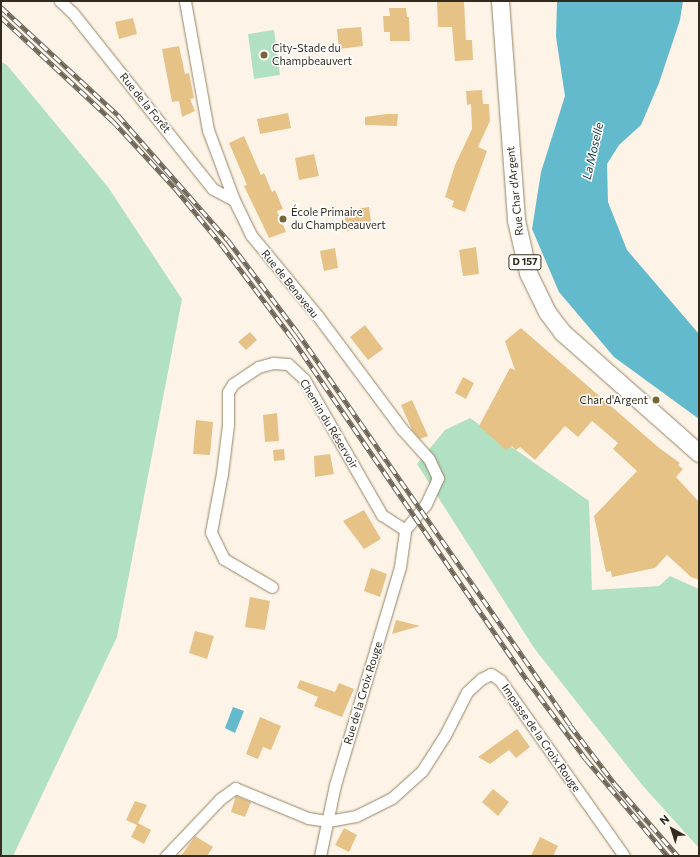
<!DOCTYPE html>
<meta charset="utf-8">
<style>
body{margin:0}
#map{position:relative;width:700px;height:857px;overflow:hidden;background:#fdf4e7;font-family:Commissioner,sans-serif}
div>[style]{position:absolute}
.green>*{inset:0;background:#b1e1c2}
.water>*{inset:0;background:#64bacd}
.building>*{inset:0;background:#e7c287}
.roads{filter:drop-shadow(0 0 1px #968365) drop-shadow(0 0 1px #968365)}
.minor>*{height:11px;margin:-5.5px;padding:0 5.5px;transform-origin:5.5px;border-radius:5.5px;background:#fff}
.primary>*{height:17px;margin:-8.5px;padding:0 8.5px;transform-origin:8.5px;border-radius:8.5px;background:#fff}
.rail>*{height:4.5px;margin-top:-2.25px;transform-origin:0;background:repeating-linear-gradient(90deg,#fff 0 9px,#6d6558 0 18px);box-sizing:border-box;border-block:1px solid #6d6558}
.dots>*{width:11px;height:11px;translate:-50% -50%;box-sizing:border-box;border:2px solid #fff;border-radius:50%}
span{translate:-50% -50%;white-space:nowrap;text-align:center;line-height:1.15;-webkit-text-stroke:3px #fff;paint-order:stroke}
.shield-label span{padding:1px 3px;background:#fff;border:1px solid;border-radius:3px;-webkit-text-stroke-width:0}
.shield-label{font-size:10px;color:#332b1e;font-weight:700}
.poi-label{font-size:11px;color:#332b1e}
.left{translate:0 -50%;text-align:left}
.right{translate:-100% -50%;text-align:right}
.street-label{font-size:11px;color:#332b1e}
.water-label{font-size:12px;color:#123b44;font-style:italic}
.frame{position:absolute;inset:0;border:2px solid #332b1e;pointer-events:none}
.north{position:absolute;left:652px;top:809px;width:40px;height:40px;-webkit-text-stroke:3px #fff;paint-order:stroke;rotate:321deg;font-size:11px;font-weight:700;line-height:16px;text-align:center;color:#332b1e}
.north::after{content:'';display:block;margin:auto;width:14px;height:18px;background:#332b1e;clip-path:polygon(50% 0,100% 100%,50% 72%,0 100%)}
</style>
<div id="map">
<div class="green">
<i style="clip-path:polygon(274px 30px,280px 75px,254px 79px,248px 34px)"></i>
<i style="clip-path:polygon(1px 62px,7px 65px,108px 187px,182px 299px,117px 637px,13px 856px,1px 856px)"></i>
<i style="clip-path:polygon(470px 418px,589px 501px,592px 590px,659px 586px,670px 576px,699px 589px,699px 848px,643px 786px,534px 648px,417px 464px,445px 430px)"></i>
</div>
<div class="water">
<i style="clip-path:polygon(557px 1px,683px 1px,680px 20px,659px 83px,641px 125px,619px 145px,607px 164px,608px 202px,627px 250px,699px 334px,699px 419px,614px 357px,559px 292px,532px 229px,541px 172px,565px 96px,556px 37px)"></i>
<i style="clip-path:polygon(233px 707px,244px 711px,235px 733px,225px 728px)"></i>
</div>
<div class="building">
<i style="clip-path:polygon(437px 1px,464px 1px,466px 40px,472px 40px,473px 60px,455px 61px,452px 27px,438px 27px)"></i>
<i style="clip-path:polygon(389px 8px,406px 8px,407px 17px,409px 17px,410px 41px,390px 41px,390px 32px,384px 32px,383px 16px,390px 16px)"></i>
<i style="clip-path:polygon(133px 18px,137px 34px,119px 39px,115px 22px)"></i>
<i style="clip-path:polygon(361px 27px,363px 46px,339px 49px,337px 29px)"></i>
<i style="clip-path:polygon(179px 46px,185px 74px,189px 73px,194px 98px,190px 99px,195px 111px,182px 117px,179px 101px,172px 102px,162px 49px)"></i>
<i style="clip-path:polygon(482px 90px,483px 104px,489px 104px,490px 121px,478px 147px,487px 151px,465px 212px,452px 207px,454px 201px,445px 197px,455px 165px,472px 129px,471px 104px,467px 105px,466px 91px)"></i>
<i style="clip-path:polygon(288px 113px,291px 128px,260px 134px,257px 119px)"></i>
<i style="clip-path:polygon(386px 114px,398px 114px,397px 126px,365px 125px,365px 117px)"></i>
<i style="clip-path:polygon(244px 136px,261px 175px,264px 173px,272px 192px,275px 190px,283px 209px,277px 211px,286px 232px,269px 238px,244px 186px,247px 185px,229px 143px)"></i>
<i style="clip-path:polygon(314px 154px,319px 176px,299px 180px,295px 158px)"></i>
<i style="clip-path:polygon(369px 207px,372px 228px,347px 231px,344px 211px)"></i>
<i style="clip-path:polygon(476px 247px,479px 274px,463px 276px,459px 250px)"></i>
<i style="clip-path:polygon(335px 248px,338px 268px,324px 271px,320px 251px)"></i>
<i style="clip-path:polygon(365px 325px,383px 349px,368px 360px,350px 337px)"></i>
<i style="clip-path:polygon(521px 328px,658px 447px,680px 463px,678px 465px,683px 469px,676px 477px,699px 502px,699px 580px,691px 577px,667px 555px,655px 568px,612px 577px,611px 571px,606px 572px,594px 516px,637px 471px,613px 449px,618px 443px,592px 421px,578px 437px,565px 426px,535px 460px,520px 447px,516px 450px,512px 446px,506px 450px,479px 426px,510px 368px,515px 370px,505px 341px)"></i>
<i style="clip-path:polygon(250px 332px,257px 340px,246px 350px,238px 342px)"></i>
<i style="clip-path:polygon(463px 377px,474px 383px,466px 399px,455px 393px)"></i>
<i style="clip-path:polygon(412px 400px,428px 436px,420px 439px,412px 430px,401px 405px)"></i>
<i style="clip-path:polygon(277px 413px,279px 441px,265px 442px,263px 415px)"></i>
<i style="clip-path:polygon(196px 420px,213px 422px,210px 455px,193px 454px)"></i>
<i style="clip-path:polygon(284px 449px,285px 460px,274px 461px,273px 450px)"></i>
<i style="clip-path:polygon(330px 454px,334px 474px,315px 477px,314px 456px)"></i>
<i style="clip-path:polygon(364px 510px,381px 539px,364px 549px,343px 521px)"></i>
<i style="clip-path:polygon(371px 568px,387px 574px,380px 597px,364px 591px)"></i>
<i style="clip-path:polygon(250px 597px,270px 601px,265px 630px,245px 627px)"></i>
<i style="clip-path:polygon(396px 620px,420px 626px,392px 634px)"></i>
<i style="clip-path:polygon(195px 631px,214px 636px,207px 659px,189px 653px)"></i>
<i style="clip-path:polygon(300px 680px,335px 692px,339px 683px,354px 689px,342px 717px,314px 706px,318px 697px,297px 688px)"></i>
<i style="clip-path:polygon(260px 717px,281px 726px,271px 750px,263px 747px,258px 759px,246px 754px)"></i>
<i style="clip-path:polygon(517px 729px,530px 747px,516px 758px,509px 750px,490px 764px,478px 757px)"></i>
<i style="clip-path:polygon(493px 789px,509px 802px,498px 816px,482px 802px)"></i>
<i style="clip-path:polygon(236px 796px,251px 802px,245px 817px,231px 812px)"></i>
<i style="clip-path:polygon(135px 801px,147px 805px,138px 823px,151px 830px,144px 844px,131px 837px,137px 825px,126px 820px)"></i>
<i style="clip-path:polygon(344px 828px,357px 835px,349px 852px,335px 845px)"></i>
<i style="clip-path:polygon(195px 836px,213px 847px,207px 856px,181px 856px)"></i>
<i style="clip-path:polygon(540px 837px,558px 846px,553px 856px,531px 856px)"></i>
</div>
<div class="roads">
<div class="minor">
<i style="left:60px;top:1px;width:16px;rotate:43deg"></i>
<i style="left:72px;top:12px;width:226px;rotate:51.5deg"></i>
<i style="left:213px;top:189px;width:24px;rotate:28deg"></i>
<i style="left:185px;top:1px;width:131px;rotate:79.9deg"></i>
<i style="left:208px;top:130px;width:75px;rotate:69.6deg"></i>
<i style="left:234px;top:200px;width:39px;rotate:64deg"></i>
<i style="left:251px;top:235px;width:104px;rotate:50.5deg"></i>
<i style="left:317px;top:315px;width:142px;rotate:53.3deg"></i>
<i style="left:402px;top:429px;width:40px;rotate:48deg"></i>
<i style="left:429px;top:459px;width:21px;rotate:65deg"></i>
<i style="left:438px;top:478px;width:29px;rotate:115deg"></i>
<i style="left:426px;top:504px;width:33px;rotate:129deg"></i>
<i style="left:272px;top:587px;width:56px;rotate:-149.7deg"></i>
<i style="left:224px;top:559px;width:30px;rotate:-116deg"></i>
<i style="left:211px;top:532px;width:60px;rotate:-79.4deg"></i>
<i style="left:222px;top:473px;width:48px;rotate:-82.9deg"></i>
<i style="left:228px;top:425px;width:33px;rotate:-90deg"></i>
<i style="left:228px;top:392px;width:9px;rotate:-58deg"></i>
<i style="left:233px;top:384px;width:30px;rotate:-34deg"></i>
<i style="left:258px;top:367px;width:16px;rotate:-15deg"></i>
<i style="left:273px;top:363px;width:15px;rotate:4deg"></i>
<i style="left:288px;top:364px;width:22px;rotate:43deg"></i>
<i style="left:304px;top:379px;width:157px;rotate:60.2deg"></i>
<i style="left:382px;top:515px;width:27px;rotate:33deg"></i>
<i style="left:166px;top:856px;width:79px;rotate:-46.5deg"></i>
<i style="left:220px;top:799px;width:19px;rotate:-36deg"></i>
<i style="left:235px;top:788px;width:79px;rotate:22.3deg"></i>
<i style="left:308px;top:818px;width:20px;rotate:9deg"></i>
<i style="left:328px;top:821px;width:28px;rotate:-10deg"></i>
<i style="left:356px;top:816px;width:40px;rotate:-26.6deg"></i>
<i style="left:392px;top:798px;width:40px;rotate:-42deg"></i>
<i style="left:422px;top:771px;width:43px;rotate:-57.4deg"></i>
<i style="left:445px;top:735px;width:48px;rotate:-62.9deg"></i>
<i style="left:467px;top:692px;width:19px;rotate:-43deg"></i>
<i style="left:481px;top:679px;width:11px;rotate:-27deg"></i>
<i style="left:491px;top:674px;width:11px;rotate:34deg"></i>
<i style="left:500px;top:680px;width:215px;rotate:54.8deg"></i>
<i style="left:320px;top:856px;width:73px;rotate:-78.1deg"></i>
<i style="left:335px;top:785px;width:227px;rotate:-73.4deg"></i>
<i style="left:400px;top:567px;width:37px;rotate:-82deg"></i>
</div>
<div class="primary">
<i style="left:500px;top:1px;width:220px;rotate:85.8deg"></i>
<i style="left:516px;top:220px;width:54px;rotate:77.2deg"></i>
<i style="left:528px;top:273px;width:43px;rotate:64deg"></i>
<i style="left:547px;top:312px;width:25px;rotate:53deg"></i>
<i style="left:562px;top:332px;width:183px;rotate:41.5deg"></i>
</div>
</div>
<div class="rail">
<i style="left:1px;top:7px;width:159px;rotate:42.7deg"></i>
<i style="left:118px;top:115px;width:167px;rotate:48.7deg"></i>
<i style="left:228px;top:240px;width:116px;rotate:53deg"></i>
<i style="left:298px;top:333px;width:477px;rotate:55.2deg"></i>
<i style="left:570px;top:725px;width:74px;rotate:52.7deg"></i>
<i style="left:615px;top:784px;width:96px;rotate:48.8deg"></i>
<i style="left:1px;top:17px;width:153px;rotate:42.9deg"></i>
<i style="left:113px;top:121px;width:91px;rotate:47.2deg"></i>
<i style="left:175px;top:188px;width:74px;rotate:50.5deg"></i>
<i style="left:222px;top:245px;width:116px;rotate:53deg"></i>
<i style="left:292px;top:338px;width:416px;rotate:55.5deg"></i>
<i style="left:528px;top:681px;width:97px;rotate:53.4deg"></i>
<i style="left:586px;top:759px;width:127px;rotate:49.8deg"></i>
</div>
<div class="dots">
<i style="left:264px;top:55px;background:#776534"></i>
<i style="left:283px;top:219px;background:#776534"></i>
<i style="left:656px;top:400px;background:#776534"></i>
</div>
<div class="shield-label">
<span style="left:525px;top:262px">D 157</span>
</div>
<div class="poi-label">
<span class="left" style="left:272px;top:55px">City-Stade du<br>Champbeauvert</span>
<span class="left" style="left:291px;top:219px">École Primaire<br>du Champbeauvert</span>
<span class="right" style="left:648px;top:400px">Char d'Argent</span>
</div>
<div class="street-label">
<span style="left:145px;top:103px;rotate:51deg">Rue de la Forêt</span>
<span style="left:515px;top:191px;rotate:-96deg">Rue Char d'Argent</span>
<span style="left:290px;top:284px;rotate:51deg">Rue de Benaveau</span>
<span style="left:329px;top:424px;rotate:59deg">Chemin du Réservoir</span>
<span style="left:363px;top:693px;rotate:-73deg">Rue de la Croix Rouge</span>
<span style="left:541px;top:738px;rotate:55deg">Impasse de la Croix Rouge</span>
</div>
<div class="water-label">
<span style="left:593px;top:151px;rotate:-77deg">La Moselle</span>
</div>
<div class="frame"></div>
<div class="north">N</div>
</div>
